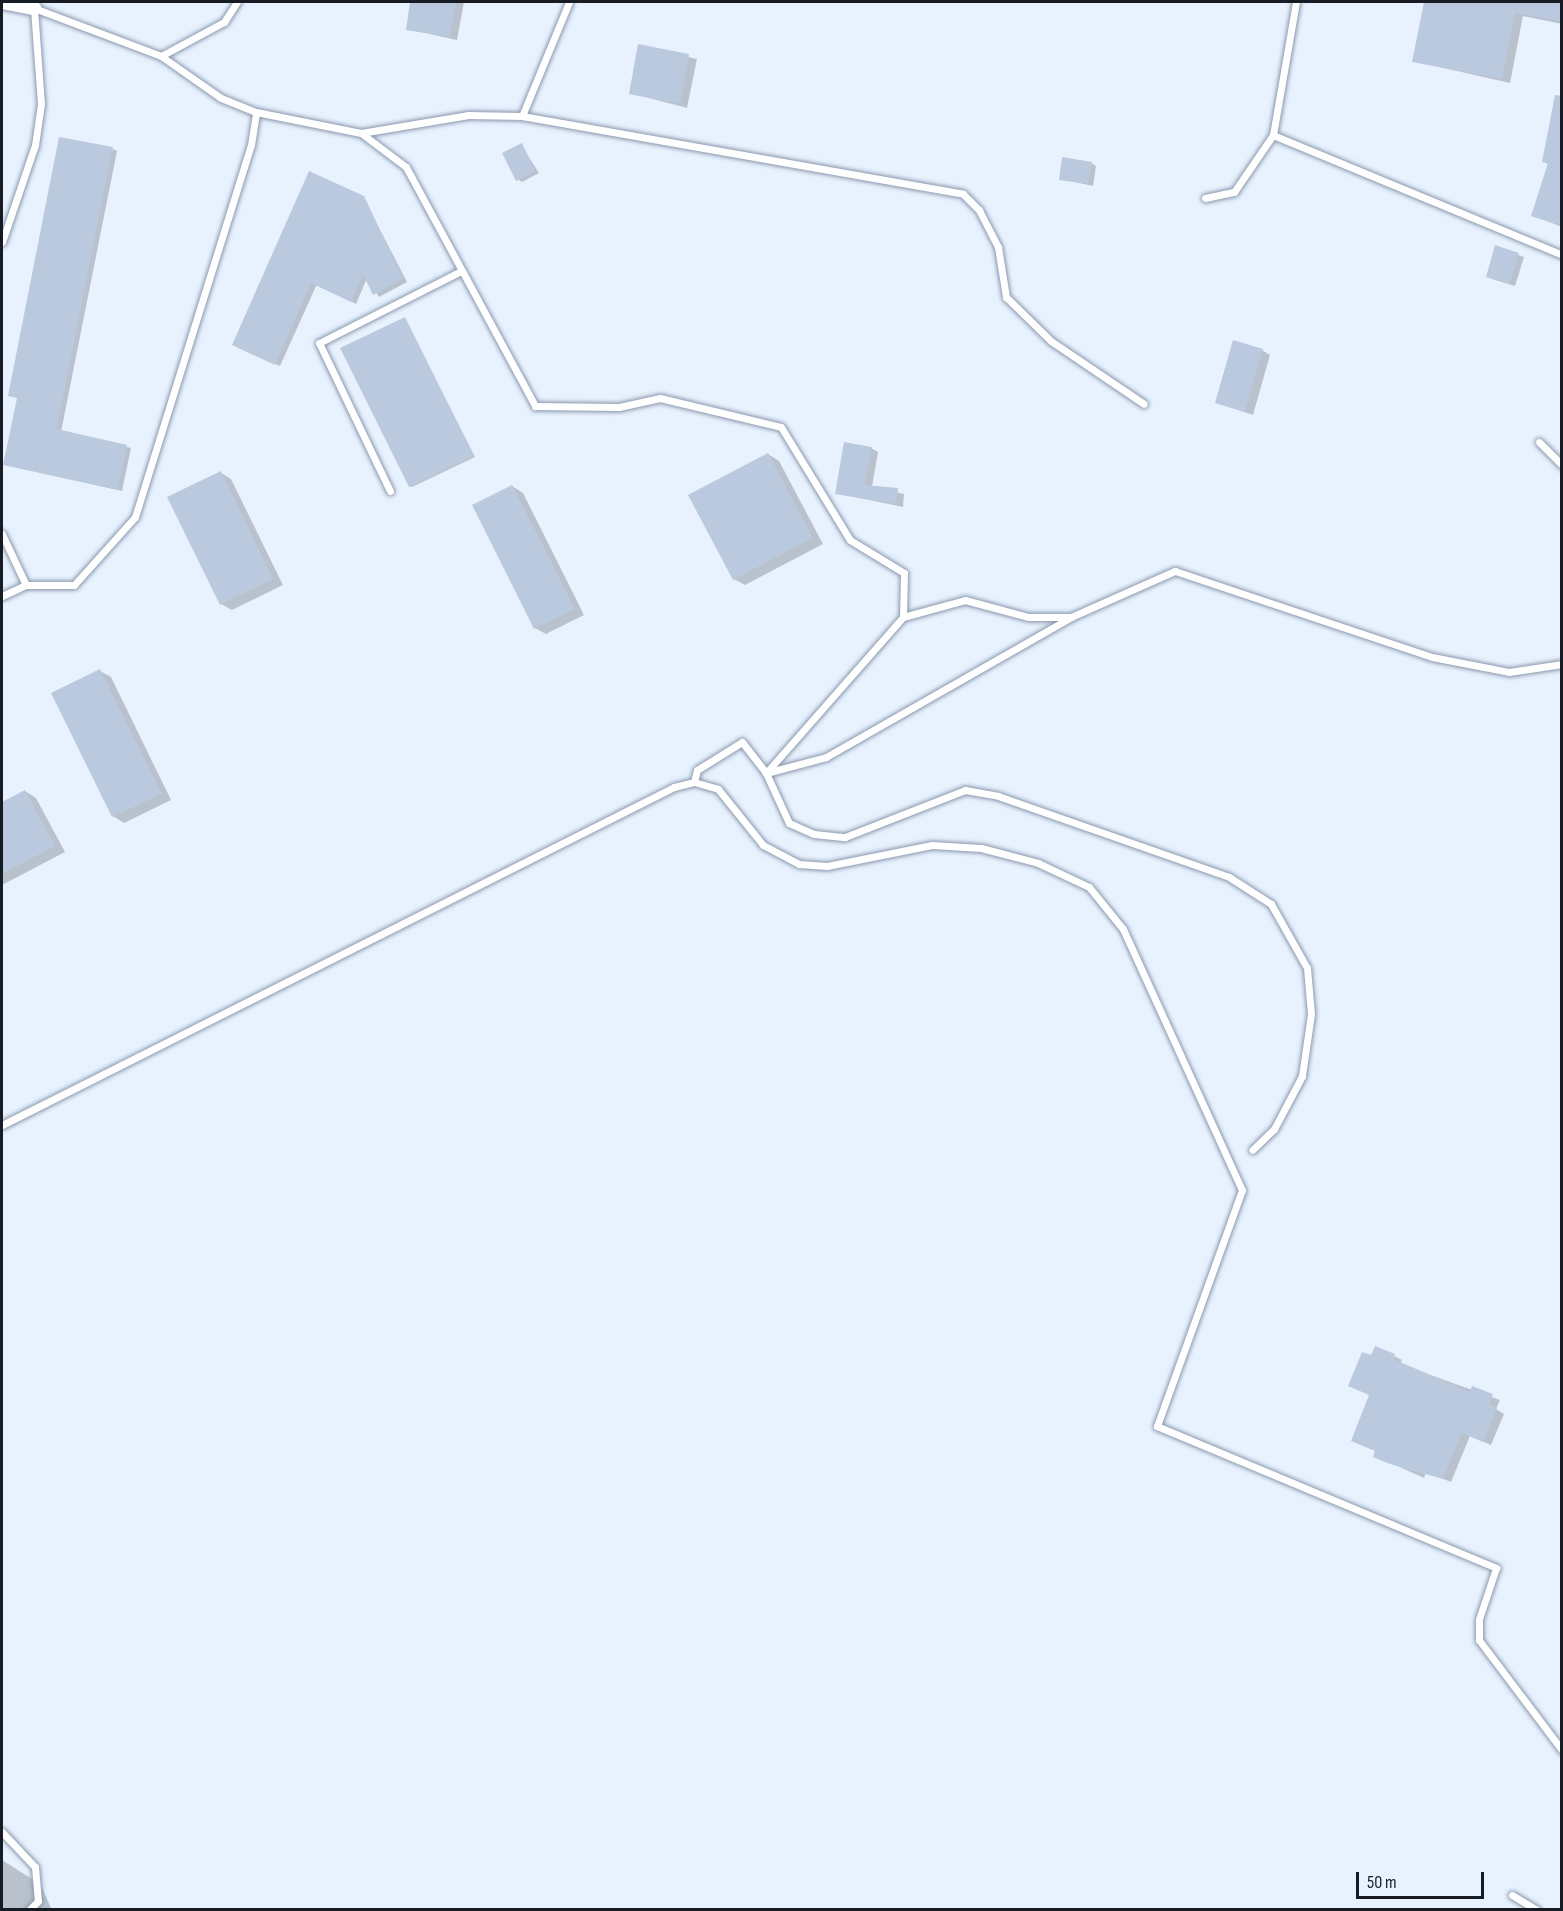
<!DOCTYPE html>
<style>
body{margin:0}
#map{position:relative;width:1563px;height:1911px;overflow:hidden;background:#e8f2ff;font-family:"Sofia Sans Condensed",sans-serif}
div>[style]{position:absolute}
.shadow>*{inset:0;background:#0003}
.building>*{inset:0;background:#bac9de}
.roads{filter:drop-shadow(0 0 2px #8b99ad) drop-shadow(0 0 2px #8b99ad)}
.service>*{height:7px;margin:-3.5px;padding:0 3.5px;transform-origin:3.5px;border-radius:3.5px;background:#fff}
.minor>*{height:14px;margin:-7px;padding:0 7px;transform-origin:7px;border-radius:7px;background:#fff}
span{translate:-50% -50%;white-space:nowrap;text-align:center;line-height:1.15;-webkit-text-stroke:5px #e8f2ff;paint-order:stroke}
.frame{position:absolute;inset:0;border:3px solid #171c24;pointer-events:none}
.scale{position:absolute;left:1356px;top:1872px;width:128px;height:27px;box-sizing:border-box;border:3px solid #171c24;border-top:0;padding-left:8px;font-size:18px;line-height:21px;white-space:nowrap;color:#171c24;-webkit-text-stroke:4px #e8f2ff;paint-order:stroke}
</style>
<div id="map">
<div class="shadow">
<i style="clip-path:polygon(412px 2px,464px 2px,457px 40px,407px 29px)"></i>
<i style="clip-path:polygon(1425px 2px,1562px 2px,1562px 24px,1523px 16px,1510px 83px,1413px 61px)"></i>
<i style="clip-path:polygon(639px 46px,697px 59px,687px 108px,630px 93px)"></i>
<i style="clip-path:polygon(1562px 120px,1562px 227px,1532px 215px,1549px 165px,1543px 161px)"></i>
<i style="clip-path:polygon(521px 145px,539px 173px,522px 182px,517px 179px)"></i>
<i style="clip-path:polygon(113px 149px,117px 151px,61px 432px,131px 448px,122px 491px,4px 464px,19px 398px,9px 395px)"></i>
<i style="clip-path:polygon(1091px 163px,1096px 166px,1093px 186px,1061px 179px)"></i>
<i style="clip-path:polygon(363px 197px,407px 282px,379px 297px,367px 278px,356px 304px,317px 284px,280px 366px,239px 348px)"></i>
<i style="clip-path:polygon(1496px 247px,1524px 257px,1515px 286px,1492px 279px)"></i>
<i style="clip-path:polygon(405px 319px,475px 457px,412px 487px,410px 486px)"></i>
<i style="clip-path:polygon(1262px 350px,1270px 355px,1253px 415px,1217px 403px)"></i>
<i style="clip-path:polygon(871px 448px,878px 452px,872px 487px,904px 494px,903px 507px,836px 493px)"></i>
<i style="clip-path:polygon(768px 454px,779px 461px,823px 544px,745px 585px,734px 579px)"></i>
<i style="clip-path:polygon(221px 473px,231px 479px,283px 585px,232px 610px,221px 604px)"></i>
<i style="clip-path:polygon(512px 486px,523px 493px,584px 615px,546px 634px,535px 628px)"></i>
<i style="clip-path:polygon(100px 671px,111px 677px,171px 800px,124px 823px,113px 816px)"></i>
<i style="clip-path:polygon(25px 791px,36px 798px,65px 852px,2px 885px,2px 804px)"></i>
<i style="clip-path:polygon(1376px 1347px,1402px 1360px,1400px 1364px,1500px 1400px,1496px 1409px,1504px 1414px,1491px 1445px,1470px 1436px,1451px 1482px,1426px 1472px,1424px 1478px,1375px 1456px,1371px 1395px)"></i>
<i style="clip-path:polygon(2px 1860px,40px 1884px,52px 1910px,2px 1910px)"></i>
</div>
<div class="building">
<i style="clip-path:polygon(410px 2px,456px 2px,450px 37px,406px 30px)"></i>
<i style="clip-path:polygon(1424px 2px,1562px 2px,1562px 14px,1560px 21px,1515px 13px,1502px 79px,1412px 62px)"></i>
<i style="clip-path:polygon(638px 44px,689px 54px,680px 104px,629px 94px)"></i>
<i style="clip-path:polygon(1555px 95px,1562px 96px,1562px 226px,1531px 216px,1548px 163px,1542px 162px)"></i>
<i style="clip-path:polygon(59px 137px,113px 147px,57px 429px,127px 445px,118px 490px,3px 465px,17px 398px,8px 396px)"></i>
<i style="clip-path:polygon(522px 143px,535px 171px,516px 181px,502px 153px)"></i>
<i style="clip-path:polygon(1062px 157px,1092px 162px,1088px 184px,1059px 180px)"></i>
<i style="clip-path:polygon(309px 171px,364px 196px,403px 279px,373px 295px,363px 274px,351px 302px,311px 283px,275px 365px,232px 345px)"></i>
<i style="clip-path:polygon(1495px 245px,1519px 253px,1510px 284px,1486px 277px)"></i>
<i style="clip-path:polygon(405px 317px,474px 456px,409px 487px,340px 348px)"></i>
<i style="clip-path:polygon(1233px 340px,1263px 349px,1245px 412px,1215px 403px)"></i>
<i style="clip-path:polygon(844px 442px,872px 447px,865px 485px,898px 488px,896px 504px,835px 494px)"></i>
<i style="clip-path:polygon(768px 453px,813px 538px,733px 580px,688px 495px)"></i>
<i style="clip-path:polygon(221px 471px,273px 579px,220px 605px,167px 497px)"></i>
<i style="clip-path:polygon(512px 485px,575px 609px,534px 629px,472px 505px)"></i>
<i style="clip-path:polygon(100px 669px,162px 794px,112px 817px,51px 693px)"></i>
<i style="clip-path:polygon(25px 790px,55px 846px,2px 874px,2px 802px)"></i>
<i style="clip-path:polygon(1375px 1346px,1395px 1354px,1393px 1359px,1470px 1392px,1472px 1386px,1493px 1394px,1489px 1404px,1497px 1408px,1483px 1442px,1462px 1433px,1443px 1479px,1390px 1464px,1373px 1457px,1375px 1451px,1351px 1441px,1369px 1395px,1348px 1386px,1362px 1352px,1371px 1355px)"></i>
</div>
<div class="roads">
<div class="service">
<i style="left:34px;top:8px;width:136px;rotate:20.7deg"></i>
<i style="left:161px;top:56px;width:73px;rotate:35deg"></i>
<i style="left:221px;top:98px;width:38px;rotate:22deg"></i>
<i style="left:256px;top:112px;width:107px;rotate:11.3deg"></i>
<i style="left:361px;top:133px;width:109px;rotate:-9.5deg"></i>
<i style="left:468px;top:115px;width:54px;rotate:1.1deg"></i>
<i style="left:522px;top:116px;width:123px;rotate:-67.6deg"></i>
<i style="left:161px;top:56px;width:72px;rotate:-28.4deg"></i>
<i style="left:224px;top:22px;width:24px;rotate:-57deg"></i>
<i style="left:522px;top:116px;width:448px;rotate:10deg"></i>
<i style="left:963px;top:194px;width:23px;rotate:45deg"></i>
<i style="left:979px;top:210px;width:42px;rotate:62.8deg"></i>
<i style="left:998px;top:247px;width:51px;rotate:80.9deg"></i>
<i style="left:1006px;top:297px;width:63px;rotate:44.4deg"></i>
<i style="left:1051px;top:341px;width:112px;rotate:34.1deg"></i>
<i style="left:361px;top:133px;width:56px;rotate:37.1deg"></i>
<i style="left:406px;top:167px;width:272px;rotate:61.6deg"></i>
<i style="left:535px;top:406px;width:84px;rotate:0.7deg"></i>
<i style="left:619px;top:407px;width:42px;rotate:-12.4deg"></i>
<i style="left:660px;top:398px;width:124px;rotate:13.5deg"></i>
<i style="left:781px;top:427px;width:132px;rotate:58.6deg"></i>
<i style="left:850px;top:540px;width:63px;rotate:31.4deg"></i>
<i style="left:904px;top:573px;width:44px;rotate:91.3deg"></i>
<i style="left:903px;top:617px;width:64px;rotate:-15.3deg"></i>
<i style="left:965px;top:600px;width:65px;rotate:15.1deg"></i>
<i style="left:1028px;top:617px;width:43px"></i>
<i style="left:1273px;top:135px;width:313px;rotate:22.5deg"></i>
<i style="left:1205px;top:198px;width:30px;rotate:-12deg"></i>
<i style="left:1234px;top:192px;width:69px;rotate:-55.6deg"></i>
<i style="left:1273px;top:135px;width:135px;rotate:-80.2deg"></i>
<i style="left:2px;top:242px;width:102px;rotate:-71.2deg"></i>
<i style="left:35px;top:145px;width:41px;rotate:-81.7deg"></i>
<i style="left:41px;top:104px;width:96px;rotate:-94.2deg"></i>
<i style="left:1539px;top:442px;width:33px;rotate:45deg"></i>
<i style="left:390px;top:491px;width:164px;rotate:-115.6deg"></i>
<i style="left:319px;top:343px;width:159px;rotate:-26.9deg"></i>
<i style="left:2px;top:534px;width:56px;rotate:64.8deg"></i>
<i style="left:2px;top:596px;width:26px;rotate:-25deg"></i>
<i style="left:26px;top:585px;width:48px"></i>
<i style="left:74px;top:585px;width:91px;rotate:-48.1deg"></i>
<i style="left:135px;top:517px;width:390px;rotate:-72.7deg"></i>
<i style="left:251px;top:145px;width:33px;rotate:-81deg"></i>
<i style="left:903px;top:617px;width:208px;rotate:131.3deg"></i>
<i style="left:766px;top:773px;width:55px;rotate:65.3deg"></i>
<i style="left:789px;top:823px;width:27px;rotate:24deg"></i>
<i style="left:814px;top:834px;width:31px;rotate:6deg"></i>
<i style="left:845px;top:837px;width:129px;rotate:-21.4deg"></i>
<i style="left:965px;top:790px;width:34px;rotate:10deg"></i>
<i style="left:998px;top:796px;width:245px;rotate:19.3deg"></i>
<i style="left:1229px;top:877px;width:50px;rotate:32.7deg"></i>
<i style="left:1271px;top:904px;width:73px;rotate:60.6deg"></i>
<i style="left:1307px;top:968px;width:46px;rotate:85deg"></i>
<i style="left:1311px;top:1014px;width:63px;rotate:98.3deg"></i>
<i style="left:1302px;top:1076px;width:60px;rotate:117.8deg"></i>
<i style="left:1274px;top:1129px;width:30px;rotate:136deg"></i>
<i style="left:694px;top:782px;width:12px;rotate:-76deg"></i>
<i style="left:697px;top:770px;width:53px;rotate:-31.9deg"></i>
<i style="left:742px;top:742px;width:39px;rotate:52deg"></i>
<i style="left:766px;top:773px;width:62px;rotate:-14.9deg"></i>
<i style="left:826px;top:757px;width:282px;rotate:-29.7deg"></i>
<i style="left:1071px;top:617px;width:114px;rotate:-23.9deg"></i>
<i style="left:1175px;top:571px;width:271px;rotate:18.5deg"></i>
<i style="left:1432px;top:657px;width:78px;rotate:11deg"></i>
<i style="left:1509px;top:672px;width:54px;rotate:-8.6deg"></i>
<i style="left:2px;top:1125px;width:752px;rotate:-26.7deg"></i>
<i style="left:674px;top:787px;width:21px;rotate:-14deg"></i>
<i style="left:694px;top:782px;width:25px;rotate:16deg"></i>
<i style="left:718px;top:789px;width:72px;rotate:51.2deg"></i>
<i style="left:763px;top:845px;width:41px;rotate:27.8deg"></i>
<i style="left:799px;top:864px;width:28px;rotate:4deg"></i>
<i style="left:827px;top:866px;width:107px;rotate:-11.3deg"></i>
<i style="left:932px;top:845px;width:49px;rotate:3.5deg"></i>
<i style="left:981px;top:848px;width:59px;rotate:14.7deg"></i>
<i style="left:1038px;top:863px;width:56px;rotate:25.2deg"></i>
<i style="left:1089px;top:887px;width:54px;rotate:51deg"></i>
<i style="left:1123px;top:929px;width:287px;rotate:65.5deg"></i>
<i style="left:1242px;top:1190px;width:251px;rotate:109.8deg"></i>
<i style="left:1157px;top:1426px;width:368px;rotate:22.7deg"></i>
<i style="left:1496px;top:1568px;width:54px;rotate:108.4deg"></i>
<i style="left:1479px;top:1619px;width:21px;rotate:90deg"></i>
<i style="left:1479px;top:1640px;width:138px;rotate:53deg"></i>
<i style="left:2px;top:1832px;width:48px;rotate:46.7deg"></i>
<i style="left:35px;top:1867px;width:34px;rotate:85deg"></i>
<i style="left:38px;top:1901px;width:13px;rotate:135deg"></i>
<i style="left:1512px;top:1895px;width:29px;rotate:31deg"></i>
</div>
<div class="minor">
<i style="left:2px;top:2px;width:33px;rotate:11deg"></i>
</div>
</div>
<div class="frame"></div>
<div class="scale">50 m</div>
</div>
